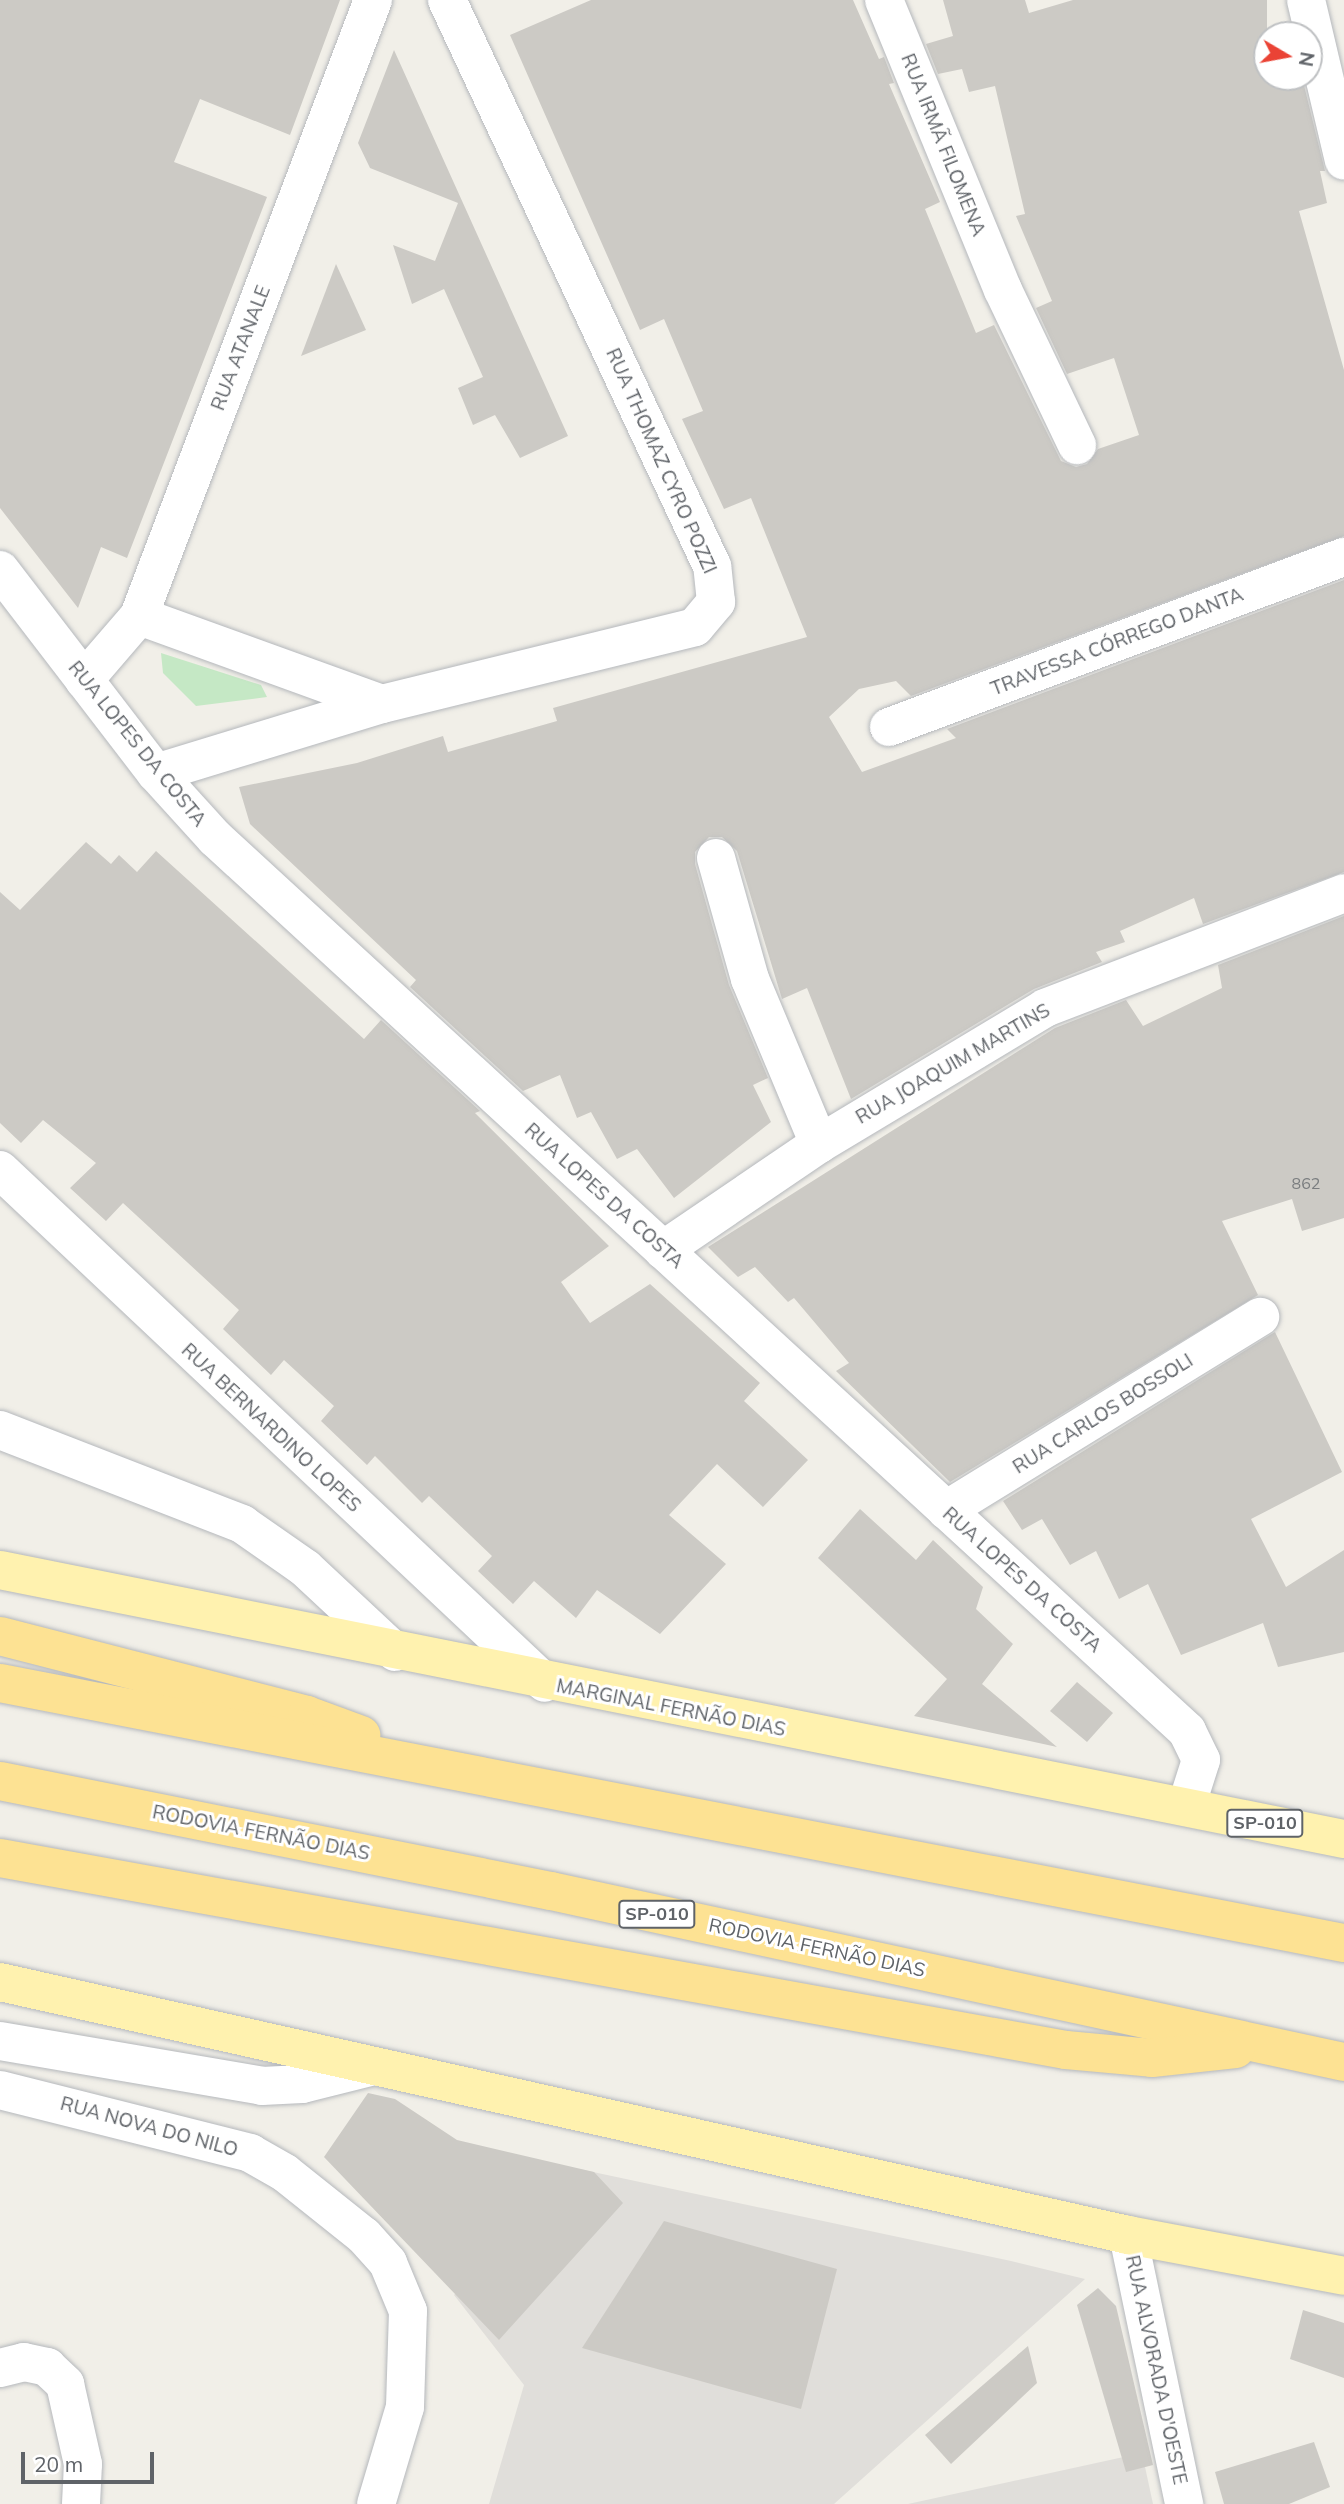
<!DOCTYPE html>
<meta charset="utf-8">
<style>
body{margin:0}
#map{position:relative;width:1344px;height:2504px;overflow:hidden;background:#f1efe8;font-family:Mulish,sans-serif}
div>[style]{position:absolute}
.industrial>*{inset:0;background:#e0deda}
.green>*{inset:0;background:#c5e8c5}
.building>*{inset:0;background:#cccac5}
.roads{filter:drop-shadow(0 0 2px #b5b8bc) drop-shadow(0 0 2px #b5b8bc)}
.minor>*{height:38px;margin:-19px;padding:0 19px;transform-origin:19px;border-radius:19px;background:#fff}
.major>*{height:38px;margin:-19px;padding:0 19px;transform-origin:19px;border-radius:19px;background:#fff2af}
.highway>*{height:38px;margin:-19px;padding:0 19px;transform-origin:19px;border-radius:19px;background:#fde293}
span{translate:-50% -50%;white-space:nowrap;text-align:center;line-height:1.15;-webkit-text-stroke:6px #fff;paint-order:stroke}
.number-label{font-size:16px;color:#7a7d7f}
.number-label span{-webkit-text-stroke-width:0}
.shield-label span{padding:2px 5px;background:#fff;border:2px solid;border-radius:5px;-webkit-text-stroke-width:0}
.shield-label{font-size:18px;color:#5f6368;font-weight:700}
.street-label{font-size:19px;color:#5f6368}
.north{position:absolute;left:1253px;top:21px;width:70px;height:70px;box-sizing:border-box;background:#fff;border:2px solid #bfc1c3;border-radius:50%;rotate:100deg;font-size:19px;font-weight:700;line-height:28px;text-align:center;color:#5f6368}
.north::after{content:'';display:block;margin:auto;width:24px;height:32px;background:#ea4335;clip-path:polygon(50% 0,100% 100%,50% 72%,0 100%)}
.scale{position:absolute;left:21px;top:2452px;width:133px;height:32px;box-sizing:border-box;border:4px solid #5f6368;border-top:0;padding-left:9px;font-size:21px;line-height:24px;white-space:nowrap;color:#5f6368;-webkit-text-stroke:5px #fff;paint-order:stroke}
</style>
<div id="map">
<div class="industrial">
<i style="clip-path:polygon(579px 2169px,1011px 2261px,1085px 2279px,834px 2504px,489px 2504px,524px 2385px,454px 2295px)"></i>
<i style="clip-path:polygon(1142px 2453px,1153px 2504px,908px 2504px)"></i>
</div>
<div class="green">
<i style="clip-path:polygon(161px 653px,261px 685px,267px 697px,196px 706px,163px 673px)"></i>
</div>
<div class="building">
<i style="clip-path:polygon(0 0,340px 0,290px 135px,200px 99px,174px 162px,267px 197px,127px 558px,101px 547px,78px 608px,0 508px)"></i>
<i style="clip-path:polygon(591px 0,853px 0,879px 59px,884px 57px,894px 83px,889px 84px,940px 202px,925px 209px,976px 333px,994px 325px,1061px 461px,1076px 467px,1087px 464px,1098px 449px,1139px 435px,1114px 358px,1067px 374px,1036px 308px,1052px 301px,1016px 216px,1025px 214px,995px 86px,969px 92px,962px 69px,938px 74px,926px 44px,953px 36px,943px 0,1025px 0,1029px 13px,1073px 0,1267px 0,1267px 77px,1302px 77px,1325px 171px,1320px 171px,1327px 203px,1299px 211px,1344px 370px,1344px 536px,911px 696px,896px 681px,859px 689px,829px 717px,862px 772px,956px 738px,947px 729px,1344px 580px,1344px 872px,1203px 924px,1194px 898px,1120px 931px,1125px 942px,1096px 952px,1102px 962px,1034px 989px,851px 1099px,807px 988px,782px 999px,737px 851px,722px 837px,709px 837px,695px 852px,695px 864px,729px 985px,768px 1078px,753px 1085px,771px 1122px,674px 1198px,637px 1149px,617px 1159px,591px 1112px,577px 1118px,560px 1075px,523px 1091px,410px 987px,416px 980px,250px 824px,239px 787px,357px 763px,443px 736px,448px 752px,557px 721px,553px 708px,807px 637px,751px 498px,724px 509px,682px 419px,703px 411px,664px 319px,640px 330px,510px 35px)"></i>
<i style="clip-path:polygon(394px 50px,568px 436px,520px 458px,495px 415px,473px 425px,458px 388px,483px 377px,444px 289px,412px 304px,393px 245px,435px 261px,458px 203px,370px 168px,358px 143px)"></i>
<i style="clip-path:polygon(336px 264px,366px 330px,301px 356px)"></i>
<i style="clip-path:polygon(86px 842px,111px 864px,119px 855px,137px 872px,156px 851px,364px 1039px,381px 1020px,480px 1111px,475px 1113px,609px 1246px,561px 1282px,590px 1323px,650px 1284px,760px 1383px,744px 1401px,808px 1460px,763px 1507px,717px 1464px,669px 1515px,726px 1564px,660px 1634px,597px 1590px,576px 1618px,534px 1581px,513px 1604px,478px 1571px,492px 1556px,429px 1496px,422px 1503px,375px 1456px,367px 1465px,321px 1421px,334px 1406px,284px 1360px,271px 1375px,223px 1329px,239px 1310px,123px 1203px,106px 1221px,70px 1188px,96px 1163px,43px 1120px,21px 1143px,0 1123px,0 892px,20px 910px)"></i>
<i style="clip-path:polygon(1344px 916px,1344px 1218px,1302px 1231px,1292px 1199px,1222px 1221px,1258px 1295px,950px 1482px,836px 1371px,849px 1363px,794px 1298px,788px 1302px,755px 1267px,738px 1277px,708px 1247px,1055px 1028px,1126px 1000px,1143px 1026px,1222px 988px,1218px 965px)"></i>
<i style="clip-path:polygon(1275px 1332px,1342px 1472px,1251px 1519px,1286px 1587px,1344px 1550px,1344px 1652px,1278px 1667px,1263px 1623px,1181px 1655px,1148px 1584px,1119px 1599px,1096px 1551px,1070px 1565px,1042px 1519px,1022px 1530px,1003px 1501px)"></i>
<i style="clip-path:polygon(860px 1509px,916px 1560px,933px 1540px,983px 1587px,976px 1609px,1013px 1644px,982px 1684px,1057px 1747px,914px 1716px,947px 1679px,818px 1558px)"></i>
<i style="clip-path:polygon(1077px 1682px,1113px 1713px,1087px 1742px,1050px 1711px)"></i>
<i style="clip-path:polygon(368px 2093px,395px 2099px,457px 2140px,594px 2172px,623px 2203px,499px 2340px,324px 2157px)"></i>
<i style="clip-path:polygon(664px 2221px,837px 2269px,801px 2409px,582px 2348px)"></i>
<i style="clip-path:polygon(1098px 2288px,1116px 2306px,1153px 2465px,1126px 2472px,1077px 2305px)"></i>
<i style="clip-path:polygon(1303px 2310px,1344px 2323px,1344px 2378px,1290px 2359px)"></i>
<i style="clip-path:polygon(1028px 2346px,1037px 2383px,951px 2464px,925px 2435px)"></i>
<i style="clip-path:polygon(1314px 2442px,1330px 2487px,1289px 2504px,1224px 2504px,1215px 2472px)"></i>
</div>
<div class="roads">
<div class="minor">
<i style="left:884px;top:0;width:313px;rotate:67.7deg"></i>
<i style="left:1003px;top:290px;width:172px;rotate:64.5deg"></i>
<i style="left:1306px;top:0;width:165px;rotate:76.7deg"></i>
<i style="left:0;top:570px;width:256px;rotate:52.5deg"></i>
<i style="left:156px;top:773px;width:88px;rotate:47.8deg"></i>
<i style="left:215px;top:838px;width:1320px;rotate:42.57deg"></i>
<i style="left:1187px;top:1731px;width:32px;rotate:64deg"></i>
<i style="left:1201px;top:1760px;width:49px;rotate:107.7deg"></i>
<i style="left:139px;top:616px;width:258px;rotate:19.9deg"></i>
<i style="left:84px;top:680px;width:84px;rotate:-49.3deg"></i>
<i style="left:139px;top:616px;width:659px;rotate:-69.2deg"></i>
<i style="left:889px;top:727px;width:486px;rotate:-20.5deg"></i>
<i style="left:156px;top:773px;width:236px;rotate:-17deg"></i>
<i style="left:382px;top:704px;width:322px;rotate:-13.8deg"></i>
<i style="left:695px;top:627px;width:33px;rotate:-50deg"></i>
<i style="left:716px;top:602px;width:36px;rotate:-96deg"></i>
<i style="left:712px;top:566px;width:625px;rotate:-115.09deg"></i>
<i style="left:716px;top:858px;width:126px;rotate:74.3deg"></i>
<i style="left:750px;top:979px;width:179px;rotate:67.3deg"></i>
<i style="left:0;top:1170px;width:748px;rotate:43.27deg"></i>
<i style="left:663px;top:1250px;width:189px;rotate:-34.2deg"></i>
<i style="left:819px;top:1144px;width:264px;rotate:-31deg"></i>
<i style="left:1045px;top:1008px;width:320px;rotate:-21deg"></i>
<i style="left:0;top:1430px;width:260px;rotate:21.2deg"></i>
<i style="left:242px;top:1524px;width:77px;rotate:34.9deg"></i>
<i style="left:305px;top:1568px;width:123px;rotate:43deg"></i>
<i style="left:946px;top:1510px;width:369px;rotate:-31.6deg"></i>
<i style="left:0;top:2041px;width:266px;rotate:9.7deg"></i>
<i style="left:262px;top:2086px;width:40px;rotate:-2.9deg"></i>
<i style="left:302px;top:2084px;width:74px;rotate:-14deg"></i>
<i style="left:0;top:2090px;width:258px;rotate:14.1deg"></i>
<i style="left:250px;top:2153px;width:40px;rotate:29.7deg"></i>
<i style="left:285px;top:2173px;width:101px;rotate:38.6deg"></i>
<i style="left:364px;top:2236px;width:36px;rotate:48deg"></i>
<i style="left:388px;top:2263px;width:52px;rotate:67.4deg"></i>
<i style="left:408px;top:2311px;width:96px;rotate:91.8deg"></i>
<i style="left:405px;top:2407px;width:101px;rotate:106.6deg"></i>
<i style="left:1128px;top:2235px;width:275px;rotate:78.2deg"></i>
<i style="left:0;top:2368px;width:25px;rotate:-14deg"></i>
<i style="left:24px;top:2362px;width:24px;rotate:12deg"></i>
<i style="left:47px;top:2367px;width:25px;rotate:43deg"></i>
<i style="left:65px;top:2384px;width:82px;rotate:77.3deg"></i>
<i style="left:83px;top:2464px;width:40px;rotate:92.9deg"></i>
</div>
<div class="major">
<i style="left:0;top:1570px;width:1371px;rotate:11.32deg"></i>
<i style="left:0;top:1982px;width:1156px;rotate:12.64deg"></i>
<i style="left:1128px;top:2235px;width:220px;rotate:10.7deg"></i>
</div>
<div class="highway">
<i style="left:0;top:1636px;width:317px;rotate:14.4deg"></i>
<i style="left:307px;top:1715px;width:58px;rotate:20.3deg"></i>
<i style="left:0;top:1683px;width:1369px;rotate:10.95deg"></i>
<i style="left:0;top:1781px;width:562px;rotate:11.29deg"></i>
<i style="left:551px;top:1891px;width:811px;rotate:12.17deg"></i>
<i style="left:0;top:1858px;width:1083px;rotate:10.21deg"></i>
<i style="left:1066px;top:2050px;width:86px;rotate:5.3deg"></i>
<i style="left:1152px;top:2058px;width:84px;rotate:-6.1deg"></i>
</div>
</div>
<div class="number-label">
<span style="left:1306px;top:1183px">862</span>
</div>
<div class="shield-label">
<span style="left:1265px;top:1823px">SP-010</span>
<span style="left:657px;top:1914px">SP-010</span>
</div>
<div class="street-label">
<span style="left:943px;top:145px;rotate:68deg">RUA IRMÃ FILOMENA</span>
<span style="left:241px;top:348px;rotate:-69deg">RUA ATANALE</span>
<span style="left:661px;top:461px;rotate:66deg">RUA THOMAZ CYRO POZZI</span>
<span style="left:1117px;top:642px;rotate:-21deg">TRAVESSA CÓRREGO DANTA</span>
<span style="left:137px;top:744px;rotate:51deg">RUA LOPES DA COSTA</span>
<span style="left:953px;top:1064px;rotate:-30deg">RUA JOAQUIM MARTINS</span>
<span style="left:604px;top:1196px;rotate:42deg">RUA LOPES DA COSTA</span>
<span style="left:1103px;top:1414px;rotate:-32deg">RUA CARLOS BOSSOLI</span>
<span style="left:271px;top:1428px;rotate:43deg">RUA BERNARDINO LOPES</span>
<span style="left:1022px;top:1580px;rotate:42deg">RUA LOPES DA COSTA</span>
<span style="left:671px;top:1708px;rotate:11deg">MARGINAL FERNÃO DIAS</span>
<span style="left:261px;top:1833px;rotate:11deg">RODOVIA FERNÃO DIAS</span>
<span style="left:817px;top:1948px;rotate:12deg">RODOVIA FERNÃO DIAS</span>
<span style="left:149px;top:2127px;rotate:15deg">RUA NOVA DO NILO</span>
<span style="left:1156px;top:2370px;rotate:78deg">RUA ALVORADA D'OESTE</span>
</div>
<div class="north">N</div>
<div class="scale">20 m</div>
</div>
